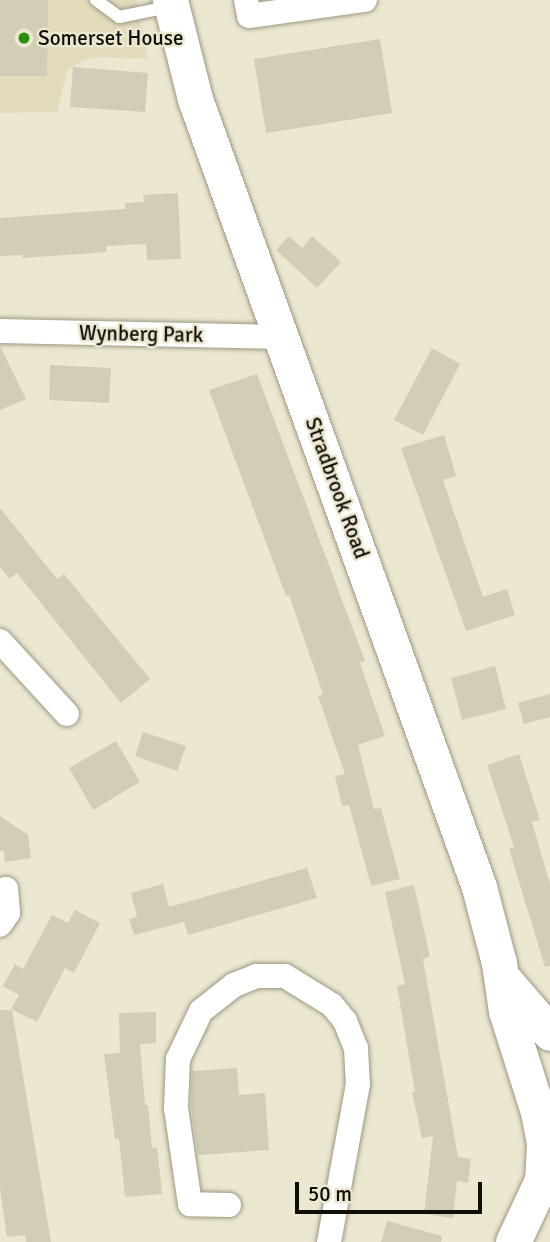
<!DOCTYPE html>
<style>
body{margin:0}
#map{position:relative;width:550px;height:1242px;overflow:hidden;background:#ece7d0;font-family:Signika,sans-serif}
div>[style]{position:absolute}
.built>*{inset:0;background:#e2dcbd}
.building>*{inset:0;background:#d1cdb6}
.roads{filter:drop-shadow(0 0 2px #9c9883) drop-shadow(0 0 2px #9c9883)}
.lane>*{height:12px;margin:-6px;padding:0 6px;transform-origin:6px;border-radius:6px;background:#fff}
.street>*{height:24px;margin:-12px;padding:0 12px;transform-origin:12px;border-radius:12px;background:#fff}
.secondary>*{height:35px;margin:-17.5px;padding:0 17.5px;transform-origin:17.5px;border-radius:17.5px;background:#fff}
.dots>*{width:19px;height:19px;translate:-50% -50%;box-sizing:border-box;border:4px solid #ece7d0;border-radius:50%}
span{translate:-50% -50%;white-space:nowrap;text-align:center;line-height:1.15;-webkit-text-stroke:5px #ece7d0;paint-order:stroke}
.poi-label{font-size:21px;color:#100e07}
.left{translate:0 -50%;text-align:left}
.street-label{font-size:21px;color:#100e07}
.scale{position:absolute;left:295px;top:1182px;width:187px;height:32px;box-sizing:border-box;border:4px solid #100e07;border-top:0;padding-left:9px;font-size:21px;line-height:24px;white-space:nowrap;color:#100e07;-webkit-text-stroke:5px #ece7d0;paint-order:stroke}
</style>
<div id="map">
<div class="built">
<i style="clip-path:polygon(0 0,137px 0,148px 59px,95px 57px,80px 62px,67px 71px,57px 112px,0 113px)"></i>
</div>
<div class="building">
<i style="clip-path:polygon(0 0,48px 0,47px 76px,0 76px)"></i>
<i style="clip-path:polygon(380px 39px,392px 113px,266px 133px,254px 59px)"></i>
<i style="clip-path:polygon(73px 67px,148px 73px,145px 112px,70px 107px)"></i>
<i style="clip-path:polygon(178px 193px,181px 259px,147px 260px,146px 244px,106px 246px,107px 252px,23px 258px,22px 255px,0 256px,0 218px,125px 209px,125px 203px,144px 202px,143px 195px)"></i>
<i style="clip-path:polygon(289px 236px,302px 248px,312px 236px,341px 262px,317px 288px,276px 250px)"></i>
<i style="clip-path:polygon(0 346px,26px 399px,0 410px)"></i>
<i style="clip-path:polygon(432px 348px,460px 364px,423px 435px,394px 420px)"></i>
<i style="clip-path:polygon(50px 365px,111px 368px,109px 403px,49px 400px)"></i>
<i style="clip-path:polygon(257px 374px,365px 661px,360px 663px,385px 736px,358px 745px,374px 809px,381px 808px,400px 879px,371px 886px,349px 805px,342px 806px,335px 776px,345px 774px,318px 696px,323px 694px,289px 595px,286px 596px,209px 390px)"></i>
<i style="clip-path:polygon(444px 435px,456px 476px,443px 480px,483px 597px,507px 589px,515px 615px,466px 631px,401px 448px)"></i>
<i style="clip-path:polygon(0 508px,57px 579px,64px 574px,150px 679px,121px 703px,17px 573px,10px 579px,0 567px)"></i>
<i style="clip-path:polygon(495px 666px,506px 709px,462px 720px,451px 678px)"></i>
<i style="clip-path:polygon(550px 694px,550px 717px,524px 724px,518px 703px)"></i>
<i style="clip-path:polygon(143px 732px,186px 746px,177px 771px,135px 756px)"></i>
<i style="clip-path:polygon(116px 741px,140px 782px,93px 810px,69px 768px)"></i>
<i style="clip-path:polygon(519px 754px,540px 820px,532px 822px,550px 884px,550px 966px,545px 967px,509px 849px,514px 847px,487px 765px)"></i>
<i style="clip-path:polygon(0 816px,28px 835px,31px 858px,5px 862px,4px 851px,0 851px)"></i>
<i style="clip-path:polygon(307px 868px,317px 898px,188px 935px,184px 922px,134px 935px,129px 919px,137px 917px,131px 893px,163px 884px,169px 907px)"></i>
<i style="clip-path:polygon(414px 885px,430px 957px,423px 959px,458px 1157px,471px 1159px,468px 1183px,457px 1181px,453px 1218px,424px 1214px,433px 1136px,422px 1138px,412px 1092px,415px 1092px,397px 986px,405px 984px,385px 892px)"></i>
<i style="clip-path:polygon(75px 910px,100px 923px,74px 973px,65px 968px,37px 1022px,11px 1009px,19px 995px,3px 986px,15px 964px,23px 969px,52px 915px,68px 923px)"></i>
<i style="clip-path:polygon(0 1010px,12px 1010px,51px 1242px,26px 1242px,25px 1235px,7px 1237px,0 1189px)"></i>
<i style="clip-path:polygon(156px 1012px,156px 1043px,140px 1044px,145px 1105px,148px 1105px,152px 1148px,157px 1147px,162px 1194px,125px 1197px,119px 1139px,115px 1139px,104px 1054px,120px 1053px,119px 1013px)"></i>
<i style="clip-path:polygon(237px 1068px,239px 1095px,265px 1093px,269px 1150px,198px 1155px,191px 1107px,192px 1071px)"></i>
<i style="clip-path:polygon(387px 1221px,442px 1236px,441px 1242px,381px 1242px)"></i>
</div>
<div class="roads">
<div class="lane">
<i style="left:96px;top:0;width:29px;rotate:36deg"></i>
<i style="left:119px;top:17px;width:50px;rotate:-11.5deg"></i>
</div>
<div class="street">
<i style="left:246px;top:0;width:16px;rotate:79deg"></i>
<i style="left:249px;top:16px;width:117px;rotate:-7.9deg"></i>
<i style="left:0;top:331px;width:282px;rotate:1.2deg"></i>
<i style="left:0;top:641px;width:99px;rotate:47.5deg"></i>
<i style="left:0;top:890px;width:6px;rotate:-9deg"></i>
<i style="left:6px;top:889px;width:24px;rotate:85deg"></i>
<i style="left:8px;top:913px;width:14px;rotate:124deg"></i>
<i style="left:229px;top:1205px;width:39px;rotate:-179deg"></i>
<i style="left:190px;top:1204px;width:97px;rotate:-98.3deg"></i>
<i style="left:176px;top:1108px;width:49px;rotate:-87.7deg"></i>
<i style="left:178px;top:1059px;width:53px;rotate:-64.4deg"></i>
<i style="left:201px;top:1011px;width:42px;rotate:-38.2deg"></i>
<i style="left:234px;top:985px;width:24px;rotate:-22deg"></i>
<i style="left:256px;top:976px;width:29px"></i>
<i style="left:285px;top:976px;width:55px;rotate:31.7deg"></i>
<i style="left:332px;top:1005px;width:21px;rotate:51deg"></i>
<i style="left:345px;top:1021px;width:29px;rotate:68deg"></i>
<i style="left:356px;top:1048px;width:36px;rotate:87deg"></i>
<i style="left:358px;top:1084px;width:161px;rotate:100.4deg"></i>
</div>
<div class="secondary">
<i style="left:170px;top:0;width:102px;rotate:75.8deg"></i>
<i style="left:195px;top:99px;width:838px;rotate:70.18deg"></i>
<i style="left:479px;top:887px;width:79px;rotate:75.3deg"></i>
<i style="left:499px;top:963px;width:49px;rotate:81.7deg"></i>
<i style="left:506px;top:1011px;width:106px;rotate:72.4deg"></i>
<i style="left:538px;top:1112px;width:33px;rotate:79deg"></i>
<i style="left:544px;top:1144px;width:33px;rotate:93deg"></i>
<i style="left:501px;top:976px;width:75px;rotate:49.3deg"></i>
<i style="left:513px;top:1242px;width:87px;rotate:-64.9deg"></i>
</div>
</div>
<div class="dots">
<i style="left:24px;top:38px;background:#298e0b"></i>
</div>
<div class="poi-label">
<span class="left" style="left:38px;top:38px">Somerset House</span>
</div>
<div class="street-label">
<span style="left:141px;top:334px;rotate:1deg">Wynberg Park</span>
<span style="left:337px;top:488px;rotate:70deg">Stradbrook Road</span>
</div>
<div class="scale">50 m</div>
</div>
